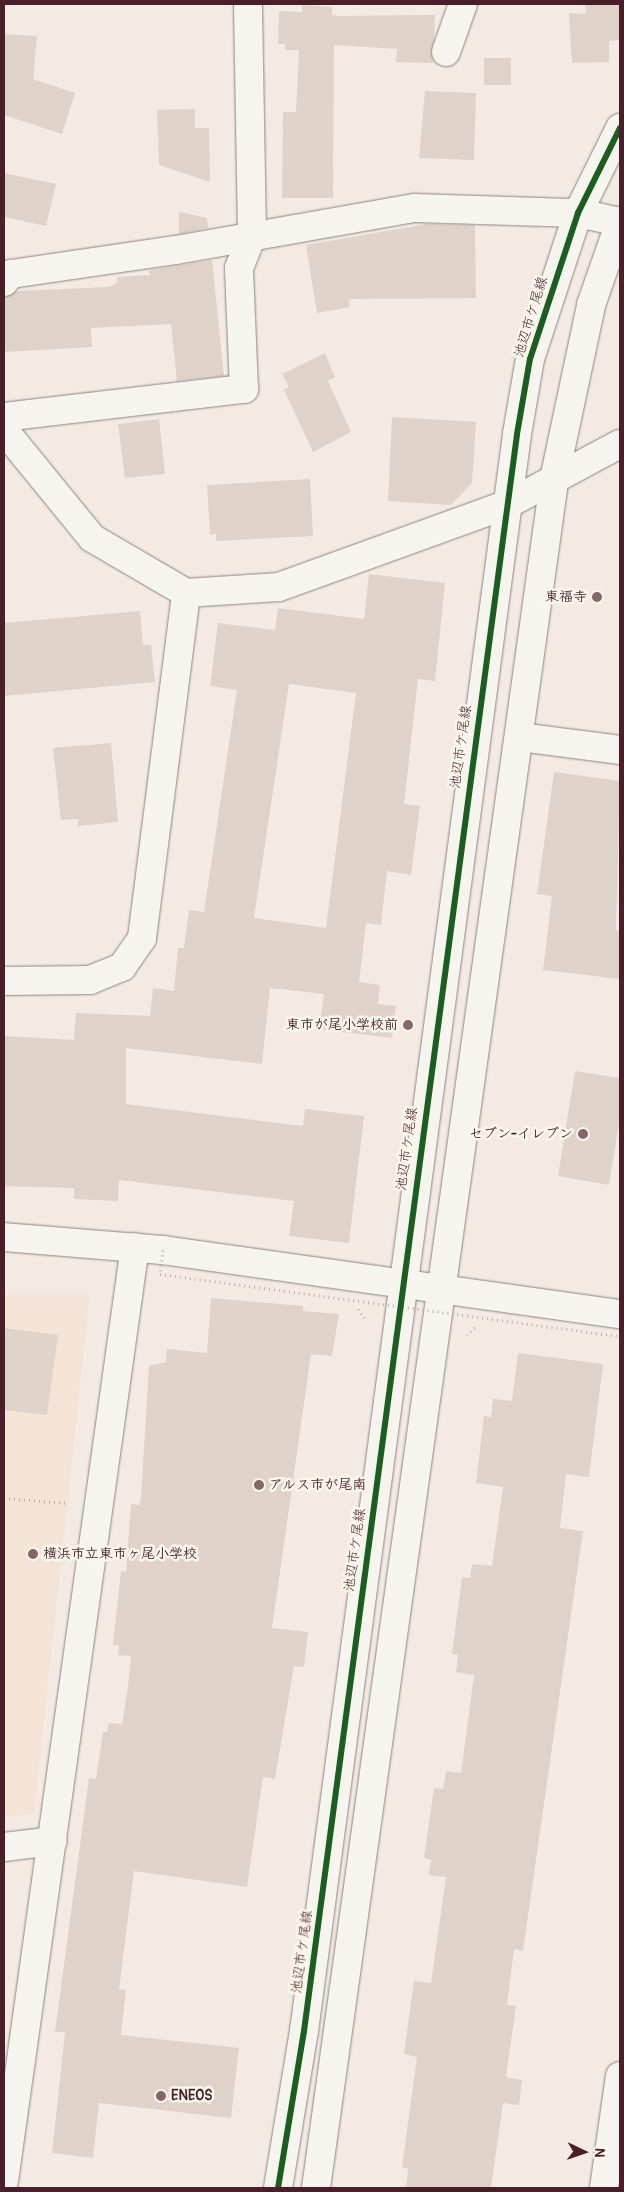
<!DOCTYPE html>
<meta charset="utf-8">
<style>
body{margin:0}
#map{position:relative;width:624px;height:2192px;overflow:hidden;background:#f3ebe3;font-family:Pangolin,"Klee One",sans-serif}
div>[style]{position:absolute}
.built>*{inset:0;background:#f5e4d5}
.building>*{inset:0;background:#dfd2c9}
.path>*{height:3px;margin-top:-1.5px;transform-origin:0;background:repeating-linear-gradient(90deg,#b8b1af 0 1px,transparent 0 5px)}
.roads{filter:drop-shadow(0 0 1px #8e8281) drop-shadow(0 0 1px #8e8281)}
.minor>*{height:28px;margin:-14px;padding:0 14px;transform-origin:14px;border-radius:14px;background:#f6f4ef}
.path-bridge>*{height:3px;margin-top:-1.5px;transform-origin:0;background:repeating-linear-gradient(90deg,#b8b1af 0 1px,transparent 0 5px)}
.cycleway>*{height:6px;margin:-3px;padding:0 3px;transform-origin:3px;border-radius:3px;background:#1b5e20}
.dots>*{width:14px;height:14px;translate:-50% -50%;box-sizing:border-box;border:2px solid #fbf7ec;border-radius:50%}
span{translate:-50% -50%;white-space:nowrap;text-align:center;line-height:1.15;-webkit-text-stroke:5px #fbf7ec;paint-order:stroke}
.street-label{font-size:14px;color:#4a1f2b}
.poi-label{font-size:14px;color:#4a1f2b;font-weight:700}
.right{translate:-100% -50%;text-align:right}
.left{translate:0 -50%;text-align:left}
.frame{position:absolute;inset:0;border:5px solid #4a1f2b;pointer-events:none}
.north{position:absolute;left:559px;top:2127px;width:50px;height:50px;-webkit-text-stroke:4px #fbf7ec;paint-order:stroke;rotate:93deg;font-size:14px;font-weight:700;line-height:20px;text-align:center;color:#4a1f2b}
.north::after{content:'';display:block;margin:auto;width:18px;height:22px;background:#4a1f2b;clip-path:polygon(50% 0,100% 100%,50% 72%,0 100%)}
</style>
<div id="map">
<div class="built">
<i style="clip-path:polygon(4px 1295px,90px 1295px,34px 1814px,4px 1818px)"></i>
</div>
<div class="building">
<i style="clip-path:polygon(585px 4px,620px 4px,619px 40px,609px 41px,609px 62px,572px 63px,569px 13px,586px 14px)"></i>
<i style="clip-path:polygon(302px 5px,332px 7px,332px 15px,338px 16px,435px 15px,433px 63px,396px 62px,397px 49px,334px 45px,333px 198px,282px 198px,283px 112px,296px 112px,299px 50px,285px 50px,285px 44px,278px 44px,279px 11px,302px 12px)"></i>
<i style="clip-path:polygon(4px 34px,37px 36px,33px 79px,75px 93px,62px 134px,4px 115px)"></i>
<i style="clip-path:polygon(484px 58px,511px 58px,511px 85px,484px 85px)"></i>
<i style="clip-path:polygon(425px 91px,476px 93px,474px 160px,419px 158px)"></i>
<i style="clip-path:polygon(195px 109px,195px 128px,209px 128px,210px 182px,159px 165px,157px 110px)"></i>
<i style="clip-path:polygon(4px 173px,56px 184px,46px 226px,4px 217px)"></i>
<i style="clip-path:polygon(179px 212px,207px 218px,208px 228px,179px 234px)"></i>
<i style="clip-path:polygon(427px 224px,475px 225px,476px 298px,349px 299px,350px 307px,317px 313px,306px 245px)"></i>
<i style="clip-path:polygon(212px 260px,224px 376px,177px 381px,171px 324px,91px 328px,92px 347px,4px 352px,4px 297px,17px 291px,109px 287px,117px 283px,117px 277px,150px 275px,149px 270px)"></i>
<i style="clip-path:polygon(325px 353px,335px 377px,328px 381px,351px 432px,313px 452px,284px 390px,289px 387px,282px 374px)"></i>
<i style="clip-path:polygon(392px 417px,476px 422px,472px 483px,451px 505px,388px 501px)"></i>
<i style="clip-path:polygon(159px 419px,165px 474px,125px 478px,118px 424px)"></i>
<i style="clip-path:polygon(310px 479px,313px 536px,216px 541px,216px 534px,210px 535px,207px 485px)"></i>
<i style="clip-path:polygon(evenodd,369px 574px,445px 583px,435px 681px,418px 679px,404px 804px,420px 806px,411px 875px,387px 871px,381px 925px,366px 923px,359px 982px,380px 985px,378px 1004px,396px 1006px,392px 1038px,319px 1029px,324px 994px,270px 988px,262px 1064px,126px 1048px,126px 1104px,303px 1126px,305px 1109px,364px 1116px,349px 1243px,289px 1236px,294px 1201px,119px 1180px,118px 1201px,74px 1199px,74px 1188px,4px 1186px,4px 1036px,74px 1040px,76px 1013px,150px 1016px,153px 988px,174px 991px,178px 948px,184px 948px,189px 910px,204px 912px,237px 690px,210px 686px,218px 623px,275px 630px,278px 608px,364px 619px,369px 574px,289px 684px,356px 693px,326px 928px,254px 918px,289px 684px)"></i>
<i style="clip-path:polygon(140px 611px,143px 645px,151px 645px,155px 682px,4px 696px,4px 623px)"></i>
<i style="clip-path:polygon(111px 743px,118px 822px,78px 826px,78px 819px,61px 820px,53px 748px)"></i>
<i style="clip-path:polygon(554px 772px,620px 781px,616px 930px,620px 931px,620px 979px,543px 970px,552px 896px,537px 894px)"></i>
<i style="clip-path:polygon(575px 1071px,620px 1078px,620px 1118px,609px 1185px,558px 1176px)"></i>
<i style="clip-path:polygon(211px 1298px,303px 1306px,303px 1311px,339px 1314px,332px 1356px,311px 1354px,272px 1628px,308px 1632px,304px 1667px,294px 1666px,275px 1779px,263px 1777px,247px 1887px,134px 1871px,119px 1989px,126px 1990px,121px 2035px,239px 2048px,231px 2118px,99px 2103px,93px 2158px,52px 2153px,65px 2032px,55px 2032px,89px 1778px,96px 1779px,103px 1732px,107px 1732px,109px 1723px,122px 1724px,128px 1687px,131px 1656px,118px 1655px,119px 1646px,113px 1645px,121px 1571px,126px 1572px,131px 1504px,139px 1505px,141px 1497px,149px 1366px,166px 1362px,167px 1349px,207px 1353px)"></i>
<i style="clip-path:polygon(4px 1328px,58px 1335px,47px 1415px,4px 1410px)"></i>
<i style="clip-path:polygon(518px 1353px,603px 1364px,589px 1477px,566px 1474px,560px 1528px,583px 1531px,523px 1951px,514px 1949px,507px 2005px,516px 2006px,506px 2077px,522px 2080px,519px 2105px,503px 2103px,491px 2188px,406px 2188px,408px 2169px,402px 2167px,417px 2057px,404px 2054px,414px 1981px,431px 1983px,446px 1877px,429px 1875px,431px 1860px,424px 1858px,434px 1788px,443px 1789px,446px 1771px,461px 1773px,474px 1675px,456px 1672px,458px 1655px,452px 1654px,462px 1577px,470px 1578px,472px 1564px,492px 1566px,503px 1487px,476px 1483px,484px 1416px,491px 1417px,493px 1399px,512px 1401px)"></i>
</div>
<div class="path">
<i style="left:358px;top:1309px;width:14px;rotate:56deg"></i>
<i style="left:467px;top:1335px;width:13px;rotate:-42deg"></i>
<i style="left:4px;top:1498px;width:64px;rotate:4.5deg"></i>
</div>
<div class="roads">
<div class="minor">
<i style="left:446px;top:52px;width:51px;rotate:-70.5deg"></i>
<i style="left:4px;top:282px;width:11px;rotate:-49deg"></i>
<i style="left:11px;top:274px;width:167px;rotate:-8.3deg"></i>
<i style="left:176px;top:250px;width:243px;rotate:-10deg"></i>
<i style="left:415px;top:208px;width:163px;rotate:1.8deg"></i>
<i style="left:578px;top:213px;width:43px;rotate:12.1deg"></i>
<i style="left:4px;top:417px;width:242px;rotate:-6.7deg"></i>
<i style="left:244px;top:389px;width:121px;rotate:-92.4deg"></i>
<i style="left:239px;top:268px;width:35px;rotate:-68deg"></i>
<i style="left:252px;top:235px;width:231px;rotate:-91deg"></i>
<i style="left:4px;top:430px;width:139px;rotate:50.8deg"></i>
<i style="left:92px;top:538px;width:109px;rotate:30.3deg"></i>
<i style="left:186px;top:593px;width:93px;rotate:-3.7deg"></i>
<i style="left:279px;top:587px;width:241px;rotate:-19.9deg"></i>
<i style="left:506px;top:505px;width:129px;rotate:-28.2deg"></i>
<i style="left:519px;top:737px;width:102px;rotate:7.3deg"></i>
<i style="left:4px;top:981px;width:86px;rotate:-0.7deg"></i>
<i style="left:90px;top:980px;width:35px;rotate:-22deg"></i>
<i style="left:122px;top:967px;width:35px;rotate:-55deg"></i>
<i style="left:142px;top:938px;width:348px;rotate:-82.7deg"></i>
<i style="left:4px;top:1237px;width:160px;rotate:4.7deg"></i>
<i style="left:163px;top:1250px;width:461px;rotate:8deg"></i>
<i style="left:4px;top:1847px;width:49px;rotate:-7deg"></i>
<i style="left:4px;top:2181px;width:943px;rotate:-82.02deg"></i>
<i style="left:278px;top:2188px;width:159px;rotate:-80.6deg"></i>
<i style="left:304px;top:2031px;width:1611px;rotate:-82.4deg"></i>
<i style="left:517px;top:434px;width:76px;rotate:-80.2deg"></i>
<i style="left:530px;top:359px;width:154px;rotate:-71.8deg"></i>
<i style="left:578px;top:213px;width:95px;rotate:-63.7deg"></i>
<i style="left:316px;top:2188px;width:1730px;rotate:-82.06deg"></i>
<i style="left:555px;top:475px;width:174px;rotate:-78deg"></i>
<i style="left:591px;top:305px;width:88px;rotate:-70.7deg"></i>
<i style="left:604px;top:2188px;width:113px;rotate:-81.9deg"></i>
</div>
</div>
<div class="path-bridge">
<i style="left:163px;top:1250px;width:24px;rotate:97deg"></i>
<i style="left:160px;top:1274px;width:464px;rotate:7.7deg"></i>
</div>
<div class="cycleway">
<i style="left:278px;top:2188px;width:159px;rotate:-80.6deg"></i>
<i style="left:304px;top:2031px;width:1611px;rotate:-82.4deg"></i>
<i style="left:517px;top:434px;width:76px;rotate:-80.2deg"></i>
<i style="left:530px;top:359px;width:154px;rotate:-71.8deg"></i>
<i style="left:578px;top:213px;width:95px;rotate:-63.7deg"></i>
</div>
<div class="dots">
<i style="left:597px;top:597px;background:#85666b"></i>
<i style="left:408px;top:1025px;background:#85666b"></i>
<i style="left:583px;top:1134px;background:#85666b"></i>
<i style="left:259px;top:1485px;background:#85666b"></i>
<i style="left:33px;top:1554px;background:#85666b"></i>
<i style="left:161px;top:2096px;background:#85666b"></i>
</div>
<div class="street-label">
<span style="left:531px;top:317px;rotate:-73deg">池辺市ケ尾線</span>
<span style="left:461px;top:747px;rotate:-82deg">池辺市ケ尾線</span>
<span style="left:407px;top:1149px;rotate:-82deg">池辺市ケ尾線</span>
<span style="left:355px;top:1550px;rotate:-82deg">池辺市ケ尾線</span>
<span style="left:302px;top:1952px;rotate:-82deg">池辺市ケ尾線</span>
</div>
<div class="poi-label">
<span class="right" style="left:587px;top:597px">東福寺</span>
<span class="right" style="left:398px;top:1025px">東市が尾小学校前</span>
<span class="right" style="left:573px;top:1134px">セブン-イレブン</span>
<span class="left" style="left:269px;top:1485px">アルス市が尾南</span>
<span class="left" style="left:43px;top:1554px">横浜市立東市ヶ尾小学校</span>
<span class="left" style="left:171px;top:2096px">ENEOS</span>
</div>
<div class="frame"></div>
<div class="north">N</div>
</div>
